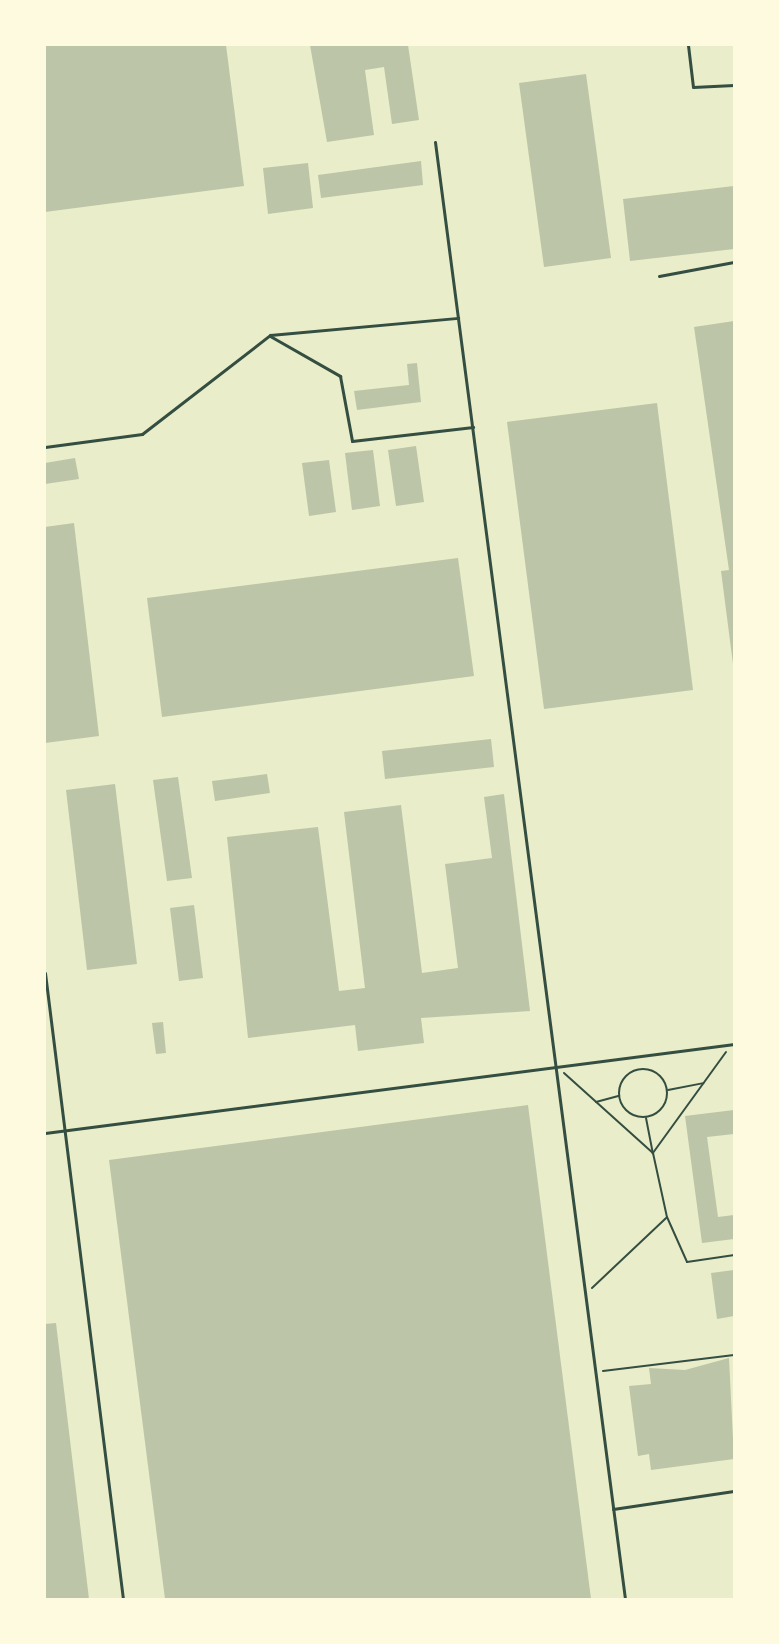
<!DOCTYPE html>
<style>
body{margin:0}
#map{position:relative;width:779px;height:1644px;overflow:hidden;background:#e9edc9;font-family:Inter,sans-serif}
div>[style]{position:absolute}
.building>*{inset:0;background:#bcc5a7}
.path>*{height:2px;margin:-1px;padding:0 1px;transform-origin:1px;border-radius:1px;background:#344e41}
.path>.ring{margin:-1px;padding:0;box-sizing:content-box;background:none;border:2px solid #344e41;border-radius:50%}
.service>*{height:3px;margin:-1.5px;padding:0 1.5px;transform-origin:1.5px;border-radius:1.5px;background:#344e41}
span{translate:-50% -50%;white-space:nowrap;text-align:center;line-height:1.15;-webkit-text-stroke:4.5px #fefae0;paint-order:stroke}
.frame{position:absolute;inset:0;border:46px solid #fefae0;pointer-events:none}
</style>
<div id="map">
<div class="building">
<i style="clip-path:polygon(45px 45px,226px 45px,244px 186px,45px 212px)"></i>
<i style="clip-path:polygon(310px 45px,408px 45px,419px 120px,392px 124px,384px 67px,365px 70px,374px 135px,327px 142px)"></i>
<i style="clip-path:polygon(586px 74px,611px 258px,544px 267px,519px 83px)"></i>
<i style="clip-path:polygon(421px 161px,423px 185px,321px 198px,318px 175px)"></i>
<i style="clip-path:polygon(308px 163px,313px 208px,268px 214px,263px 168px)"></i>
<i style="clip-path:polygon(734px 186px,734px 249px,630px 261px,623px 199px)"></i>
<i style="clip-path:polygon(734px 321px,734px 664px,733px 664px,721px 571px,729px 570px,694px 327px)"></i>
<i style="clip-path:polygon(417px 363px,421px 402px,357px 410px,354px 391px,409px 385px,407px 364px)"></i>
<i style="clip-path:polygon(657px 403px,693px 690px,544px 709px,507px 422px)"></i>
<i style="clip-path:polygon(416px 446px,424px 502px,396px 506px,388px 450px)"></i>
<i style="clip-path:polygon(373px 450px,380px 506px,352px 510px,345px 453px)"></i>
<i style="clip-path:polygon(75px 458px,79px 479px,45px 484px,45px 463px)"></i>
<i style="clip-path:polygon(329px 460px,336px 512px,309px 516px,302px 463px)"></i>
<i style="clip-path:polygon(74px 523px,99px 736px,45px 743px,45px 527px)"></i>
<i style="clip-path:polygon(458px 558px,474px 676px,162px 717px,147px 598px)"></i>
<i style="clip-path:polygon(491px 739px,494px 767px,385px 779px,382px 751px)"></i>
<i style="clip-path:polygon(267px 774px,270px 793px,215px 801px,212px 781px)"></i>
<i style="clip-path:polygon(178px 777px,192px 878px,167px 881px,153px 780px)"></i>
<i style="clip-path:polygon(115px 784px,137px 964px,87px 970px,66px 790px)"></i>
<i style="clip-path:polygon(504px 794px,530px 1011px,421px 1018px,424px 1043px,358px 1051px,355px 1025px,248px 1038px,227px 837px,318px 827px,339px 991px,365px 988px,344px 812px,401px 805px,422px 973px,458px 968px,445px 864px,492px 858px,484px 797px)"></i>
<i style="clip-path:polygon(194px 905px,203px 978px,179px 981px,170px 908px)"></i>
<i style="clip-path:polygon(163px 1022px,166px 1053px,156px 1054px,152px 1023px)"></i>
<i style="clip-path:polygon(528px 1105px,591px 1599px,165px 1599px,109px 1160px)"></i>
<i style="clip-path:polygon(734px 1110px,734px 1134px,707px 1137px,718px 1217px,734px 1215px,734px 1239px,702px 1243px,685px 1116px)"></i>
<i style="clip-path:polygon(734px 1270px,734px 1316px,717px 1319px,711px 1273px)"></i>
<i style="clip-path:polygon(56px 1323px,89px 1599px,45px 1599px,45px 1324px)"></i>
<i style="clip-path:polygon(729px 1358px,734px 1459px,651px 1470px,649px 1454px,638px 1456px,629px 1386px,651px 1384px,649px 1368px,685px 1370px)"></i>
</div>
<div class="path">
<i style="left:726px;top:1052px;width:125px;rotate:125.9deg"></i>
<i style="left:653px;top:1153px;width:66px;rotate:77.7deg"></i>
<i style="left:667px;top:1217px;width:49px;rotate:66deg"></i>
<i style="left:687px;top:1262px;width:48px;rotate:-8.5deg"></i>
<i class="ring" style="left:619px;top:1069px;width:46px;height:46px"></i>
<i style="left:564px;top:1073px;width:120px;rotate:42deg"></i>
<i style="left:668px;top:1090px;width:36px;rotate:-11deg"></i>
<i style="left:596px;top:1102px;width:24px;rotate:-15deg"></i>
<i style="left:646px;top:1118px;width:36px;rotate:79deg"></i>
<i style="left:592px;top:1288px;width:102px;rotate:-43.4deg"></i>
<i style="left:603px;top:1371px;width:132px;rotate:-7deg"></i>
</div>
<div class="service">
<i style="left:688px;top:45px;width:42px;rotate:83.2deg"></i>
<i style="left:693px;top:87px;width:41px;rotate:-2.8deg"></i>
<i style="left:435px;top:142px;width:1469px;rotate:82.57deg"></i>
<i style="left:659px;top:276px;width:76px;rotate:-10.6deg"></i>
<i style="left:270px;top:336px;width:81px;rotate:29.7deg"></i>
<i style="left:340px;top:376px;width:66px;rotate:79.5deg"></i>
<i style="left:352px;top:441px;width:122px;rotate:-6.6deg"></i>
<i style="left:45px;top:447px;width:98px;rotate:-7.6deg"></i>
<i style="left:142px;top:434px;width:162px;rotate:-37.7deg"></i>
<i style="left:270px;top:335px;width:189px;rotate:-5.2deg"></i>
<i style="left:45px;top:973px;width:631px;rotate:82.9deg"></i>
<i style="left:45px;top:1133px;width:695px;rotate:-7.36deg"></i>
<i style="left:613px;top:1509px;width:122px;rotate:-8.5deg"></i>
</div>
<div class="frame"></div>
</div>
